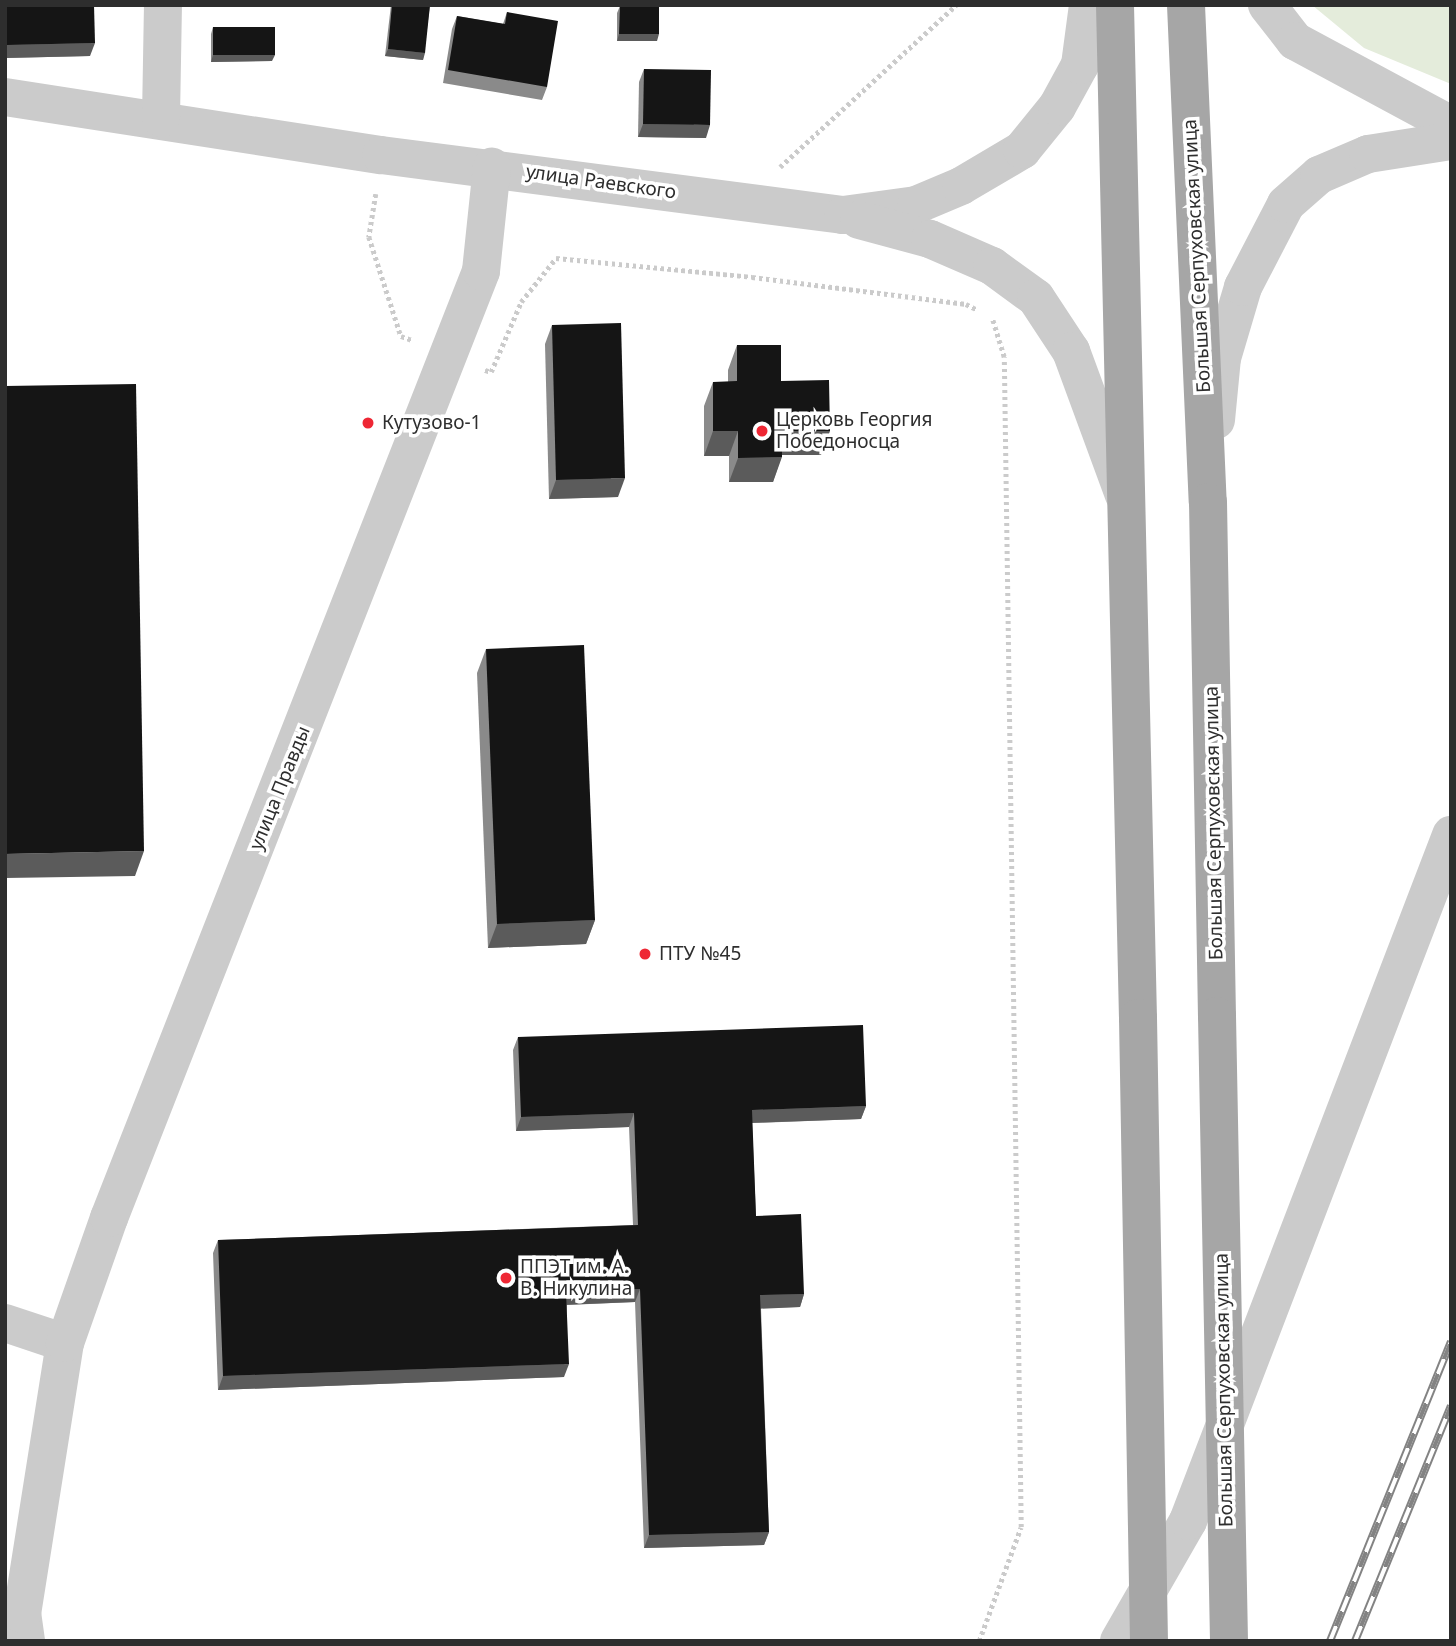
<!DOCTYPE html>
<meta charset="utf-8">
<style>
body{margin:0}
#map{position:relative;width:1456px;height:1646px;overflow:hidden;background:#fff;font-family:"Noto Sans",sans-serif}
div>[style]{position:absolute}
.green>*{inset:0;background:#e4ecdb}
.path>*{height:4.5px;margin-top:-2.25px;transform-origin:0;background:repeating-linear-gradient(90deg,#cbcbcb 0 3.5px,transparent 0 7px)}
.minor>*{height:38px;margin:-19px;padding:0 19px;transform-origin:19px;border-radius:19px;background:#cbcbcb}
.major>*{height:38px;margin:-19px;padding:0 19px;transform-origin:19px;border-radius:19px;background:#a6a6a6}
.rail>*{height:8px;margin-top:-4px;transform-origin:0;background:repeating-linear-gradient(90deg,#fff 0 16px,#838383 0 32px);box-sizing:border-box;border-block:2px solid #838383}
.major-bridge>*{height:38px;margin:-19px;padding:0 19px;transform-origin:19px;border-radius:19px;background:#a6a6a6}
.wall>*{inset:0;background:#8a8a8a}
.shaded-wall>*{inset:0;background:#5b5b5b}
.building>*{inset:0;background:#151515}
.dots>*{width:19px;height:19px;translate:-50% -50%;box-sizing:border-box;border:4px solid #fff;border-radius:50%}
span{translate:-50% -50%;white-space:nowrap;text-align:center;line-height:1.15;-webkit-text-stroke:7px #fff;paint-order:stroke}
.street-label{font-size:19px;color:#2e2e2e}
.poi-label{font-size:19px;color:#2e2e2e}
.left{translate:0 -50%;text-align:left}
.frame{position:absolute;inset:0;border:7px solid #2e2e2e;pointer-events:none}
</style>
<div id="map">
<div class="green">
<i style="clip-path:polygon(1312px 5px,1451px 5px,1451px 84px,1364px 48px)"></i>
</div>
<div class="path">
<i style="left:780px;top:167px;width:239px;rotate:-42.6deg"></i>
<i style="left:376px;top:194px;width:44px;rotate:99.2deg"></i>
<i style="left:369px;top:237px;width:104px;rotate:72.1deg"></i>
<i style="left:401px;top:336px;width:12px;rotate:20deg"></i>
<i style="left:485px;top:370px;width:6px;rotate:18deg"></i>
<i style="left:491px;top:372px;width:76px;rotate:-66.8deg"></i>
<i style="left:521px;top:302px;width:56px;rotate:-51.5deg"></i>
<i style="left:556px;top:258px;width:197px;rotate:5.5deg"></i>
<i style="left:752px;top:277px;width:216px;rotate:7.2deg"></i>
<i style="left:966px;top:304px;width:13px;rotate:27deg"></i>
<i style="left:979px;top:1641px;width:121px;rotate:-69.8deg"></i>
<i style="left:1021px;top:1527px;width:1170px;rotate:-90.83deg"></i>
<i style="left:1004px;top:357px;width:41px;rotate:-107.1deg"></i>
</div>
<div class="minor">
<i style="left:1267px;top:5px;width:46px;rotate:52.1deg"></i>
<i style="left:1295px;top:41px;width:177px;rotate:28.3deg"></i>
<i style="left:5px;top:97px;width:380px;rotate:8.8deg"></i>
<i style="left:381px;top:155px;width:466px;rotate:7.4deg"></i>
<i style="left:843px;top:215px;width:74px;rotate:-7.8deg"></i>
<i style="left:916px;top:205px;width:49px;rotate:-22.9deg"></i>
<i style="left:961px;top:186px;width:71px;rotate:-30.5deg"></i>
<i style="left:1022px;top:150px;width:55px;rotate:-50.9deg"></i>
<i style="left:1057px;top:107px;width:48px;rotate:-61.3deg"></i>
<i style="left:1080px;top:65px;width:61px;rotate:-82.4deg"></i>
<i style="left:161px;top:118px;width:113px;rotate:-89deg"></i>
<i style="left:859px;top:220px;width:73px;rotate:15deg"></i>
<i style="left:930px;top:239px;width:68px;rotate:23.5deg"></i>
<i style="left:992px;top:266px;width:54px;rotate:36deg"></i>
<i style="left:1036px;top:298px;width:64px;rotate:56.6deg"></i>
<i style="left:1071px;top:351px;width:153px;rotate:69.8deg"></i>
<i style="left:1216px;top:420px;width:62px;rotate:-84.5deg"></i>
<i style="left:1222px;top:358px;width:74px;rotate:-73.5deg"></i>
<i style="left:1243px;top:287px;width:93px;rotate:-62.6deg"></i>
<i style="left:1286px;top:204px;width:44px;rotate:-41.3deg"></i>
<i style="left:1319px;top:175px;width:53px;rotate:-23.2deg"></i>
<i style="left:1368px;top:154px;width:84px;rotate:-8.9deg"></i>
<i style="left:5px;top:1323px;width:63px;rotate:18.4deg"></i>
<i style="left:26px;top:1641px;width:27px;rotate:-98deg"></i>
<i style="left:22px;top:1614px;width:274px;rotate:-81deg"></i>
<i style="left:65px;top:1343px;width:133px;rotate:-70.6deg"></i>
<i style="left:109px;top:1218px;width:1017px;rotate:-68.55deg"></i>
<i style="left:481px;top:271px;width:105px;rotate:-84deg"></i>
<i style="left:1119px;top:1641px;width:138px;rotate:-60.1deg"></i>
<i style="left:1188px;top:1521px;width:735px;rotate:-69.02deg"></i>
</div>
<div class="major">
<i style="left:1115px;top:5px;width:1013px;rotate:88.7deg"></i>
<i style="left:1186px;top:5px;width:497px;rotate:87.5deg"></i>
<i style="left:1208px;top:502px;width:514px;rotate:89deg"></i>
</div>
<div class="rail">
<i style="left:1330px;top:1641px;width:323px;rotate:-68deg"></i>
<i style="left:1355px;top:1641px;width:254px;rotate:-67.8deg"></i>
</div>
<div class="major-bridge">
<i style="left:1217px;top:1016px;width:625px;rotate:88.9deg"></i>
<i style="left:1138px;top:1018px;width:623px;rotate:88.99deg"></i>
</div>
<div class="wall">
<i style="clip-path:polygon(5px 5px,94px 5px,90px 56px,5px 58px)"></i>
<i style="clip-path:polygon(391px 5px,430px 5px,423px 60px,385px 56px)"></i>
<i style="clip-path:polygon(620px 6px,657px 41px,617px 41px,617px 13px)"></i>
<i style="clip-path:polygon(507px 12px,547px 87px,542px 100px,443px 83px,452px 29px,457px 16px,503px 24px)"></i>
<i style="clip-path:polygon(213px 27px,272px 61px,211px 62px,211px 34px)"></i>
<i style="clip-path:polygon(644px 69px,706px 138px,638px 137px,639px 82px)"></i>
<i style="clip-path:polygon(552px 325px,618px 497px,549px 499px,545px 344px)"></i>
<i style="clip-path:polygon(737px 345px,781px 381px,821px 455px,782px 455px,773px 482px,729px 482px,729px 456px,704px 456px,704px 406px,713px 382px,728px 382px,728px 370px)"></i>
<i style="clip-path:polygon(486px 649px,595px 920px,586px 944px,488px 948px,477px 673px)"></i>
<i style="clip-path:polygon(518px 1037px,866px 1106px,861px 1119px,752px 1123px,756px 1216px,804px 1294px,800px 1307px,761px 1308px,769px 1532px,764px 1545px,644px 1548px,635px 1302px,567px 1305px,564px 1377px,218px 1390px,213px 1253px,218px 1240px,633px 1225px,629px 1127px,516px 1131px,513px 1050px)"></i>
</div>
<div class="shaded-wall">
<i style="clip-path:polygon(204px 5px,254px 5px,253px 7px,203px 6px)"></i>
<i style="clip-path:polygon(619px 34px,659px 34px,657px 41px,617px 41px)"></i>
<i style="clip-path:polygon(95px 43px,90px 56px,5px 58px,5px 49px,7px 45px)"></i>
<i style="clip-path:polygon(388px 49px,425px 53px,423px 60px,385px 56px)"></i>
<i style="clip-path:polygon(213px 55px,275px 55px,272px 61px,211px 62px)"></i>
<i style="clip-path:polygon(643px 124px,710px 125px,706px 138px,638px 137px)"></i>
<i style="clip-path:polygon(713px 431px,738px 431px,729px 456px,704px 456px)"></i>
<i style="clip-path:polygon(782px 431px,830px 431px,821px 455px,773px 455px)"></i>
<i style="clip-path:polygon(782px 457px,773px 482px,729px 482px,738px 458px)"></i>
<i style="clip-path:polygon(625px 478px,618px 497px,549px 499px,556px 480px)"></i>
<i style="clip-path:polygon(144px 851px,135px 876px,5px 878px,5px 854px)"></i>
<i style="clip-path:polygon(595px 920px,586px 944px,488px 948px,497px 924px)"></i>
<i style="clip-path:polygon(866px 1106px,861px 1119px,747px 1123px,752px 1110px)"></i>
<i style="clip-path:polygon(634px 1113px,629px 1127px,516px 1131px,521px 1117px)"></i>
<i style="clip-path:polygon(640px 1289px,635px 1302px,561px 1305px,566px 1292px)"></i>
<i style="clip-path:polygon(804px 1294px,800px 1307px,755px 1309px,760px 1295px)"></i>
<i style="clip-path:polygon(569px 1364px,564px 1377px,218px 1390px,223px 1376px)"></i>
<i style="clip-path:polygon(769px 1532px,764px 1545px,644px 1548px,649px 1535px)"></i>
</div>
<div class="building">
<i style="clip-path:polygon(6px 5px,94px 5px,95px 43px,7px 45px)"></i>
<i style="clip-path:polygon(392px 5px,430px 5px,425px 53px,388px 49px)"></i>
<i style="clip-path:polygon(620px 6px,659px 6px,659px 34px,619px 34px)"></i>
<i style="clip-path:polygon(507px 12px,558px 21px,547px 87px,448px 70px,457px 16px,505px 24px)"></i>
<i style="clip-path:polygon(213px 27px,275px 27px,275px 55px,213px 55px)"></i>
<i style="clip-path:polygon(644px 69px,711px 70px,710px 125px,643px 124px)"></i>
<i style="clip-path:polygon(621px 323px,625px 478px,556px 480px,552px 325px)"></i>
<i style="clip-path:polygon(737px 345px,781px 345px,781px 381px,829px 380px,830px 431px,782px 431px,782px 457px,738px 458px,738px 431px,713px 431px,713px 382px,737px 381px)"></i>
<i style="clip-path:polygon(136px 384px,144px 851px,5px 854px,5px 386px)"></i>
<i style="clip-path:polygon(584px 645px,595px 920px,497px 924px,486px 649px)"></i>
<i style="clip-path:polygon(863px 1025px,866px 1106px,752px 1110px,756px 1216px,801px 1214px,804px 1294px,760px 1295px,769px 1532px,649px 1535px,640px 1289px,566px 1292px,569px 1364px,223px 1376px,218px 1240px,638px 1225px,634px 1113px,521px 1117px,518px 1037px)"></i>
</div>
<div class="dots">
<i style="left:368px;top:423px;background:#ee2734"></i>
<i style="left:762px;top:431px;background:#ee2734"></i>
<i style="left:645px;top:954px;background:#ee2734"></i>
<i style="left:506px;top:1278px;background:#ee2734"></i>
</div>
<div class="street-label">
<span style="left:601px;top:182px;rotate:8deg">улица Раевского</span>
<span style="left:1197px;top:256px;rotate:-93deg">Большая Серпуховская улица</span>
<span style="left:280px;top:788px;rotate:-68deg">улица Правды</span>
<span style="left:1214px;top:823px;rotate:-91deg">Большая Серпуховская улица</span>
<span style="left:1224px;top:1390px;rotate:-91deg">Большая Серпуховская улица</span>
</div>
<div class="poi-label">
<span class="left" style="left:776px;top:431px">Церковь Георгия<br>Победоносца</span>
<span class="left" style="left:382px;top:423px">Кутузово-1</span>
<span class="left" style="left:659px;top:954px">ПТУ №45</span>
<span class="left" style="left:520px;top:1278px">ППЭТ им. А.<br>В. Никулина</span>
</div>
<div class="frame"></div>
</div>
